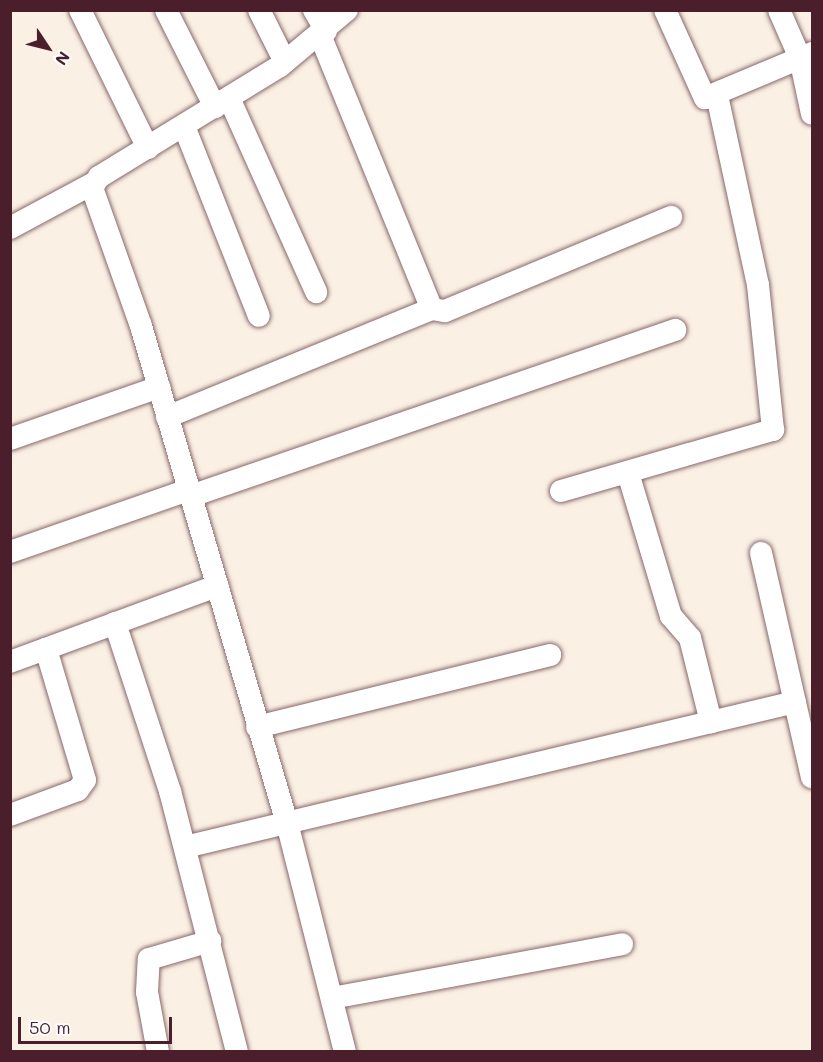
<!DOCTYPE html>
<style>
body{margin:0}
#map{position:relative;width:823px;height:1062px;overflow:hidden;background:#faf0e3;font-family:Mali,sans-serif}
div>[style]{position:absolute}
.roads{filter:drop-shadow(0 0 2px #88686b) drop-shadow(0 0 2px #88686b)}
.minor>*{height:22px;margin:-11px;padding:0 11px;transform-origin:11px;border-radius:11px;background:#fff}
span{translate:-50% -50%;white-space:nowrap;text-align:center;line-height:1.15;-webkit-text-stroke:5px #fff;paint-order:stroke}
.frame{position:absolute;inset:0;border:12px solid #4a1f2b;pointer-events:none}
.north{position:absolute;left:18px;top:18px;width:60px;height:60px;-webkit-text-stroke:4px #fff;paint-order:stroke;rotate:125deg;font-size:16px;font-weight:700;line-height:24px;text-align:center;color:#4a1f2b}
.north::after{content:'';display:block;margin:auto;width:21px;height:27px;background:#4a1f2b;clip-path:polygon(50% 0,100% 100%,50% 72%,0 100%)}
.scale{position:absolute;left:18px;top:1017px;width:154px;height:27px;box-sizing:border-box;border:3px solid #4a1f2b;border-top:0;padding-left:8px;font-size:18px;line-height:21px;white-space:nowrap;color:#4a1f2b;-webkit-text-stroke:4px #fff;paint-order:stroke}
</style>
<div id="map">
<div class="roads">
<div class="minor">
<i style="left:80px;top:10px;width:154px;rotate:63.8deg"></i>
<i style="left:166px;top:10px;width:109px;rotate:63.2deg"></i>
<i style="left:259px;top:10px;width:58px;rotate:63.4deg"></i>
<i style="left:314px;top:10px;width:24px;rotate:60deg"></i>
<i style="left:665px;top:10px;width:97px;rotate:65.6deg"></i>
<i style="left:705px;top:98px;width:116px;rotate:-22.8deg"></i>
<i style="left:779px;top:10px;width:52px;rotate:66.4deg"></i>
<i style="left:800px;top:58px;width:57px;rotate:77.9deg"></i>
<i style="left:320px;top:35px;width:296px;rotate:67.8deg"></i>
<i style="left:432px;top:309px;width:13px;rotate:9deg"></i>
<i style="left:445px;top:311px;width:245px;rotate:-22.6deg"></i>
<i style="left:229px;top:98px;width:213px;rotate:65.8deg"></i>
<i style="left:184px;top:126px;width:204px;rotate:68.5deg"></i>
<i style="left:10px;top:228px;width:95px;rotate:-28.2deg"></i>
<i style="left:167px;top:417px;width:286px;rotate:-22.2deg"></i>
<i style="left:10px;top:439px;width:158px;rotate:-19.2deg"></i>
<i style="left:628px;top:473px;width:149px;rotate:73.3deg"></i>
<i style="left:671px;top:616px;width:29px;rotate:49deg"></i>
<i style="left:690px;top:638px;width:87px;rotate:76deg"></i>
<i style="left:561px;top:491px;width:221px;rotate:-16.1deg"></i>
<i style="left:773px;top:430px;width:146px;rotate:-95.9deg"></i>
<i style="left:758px;top:285px;width:194px;rotate:-102.2deg"></i>
<i style="left:191px;top:496px;width:512px;rotate:-18.93deg"></i>
<i style="left:10px;top:552px;width:188px;rotate:-19.2deg"></i>
<i style="left:761px;top:553px;width:230px;rotate:77.2deg"></i>
<i style="left:115px;top:623px;width:177px;rotate:71.9deg"></i>
<i style="left:170px;top:791px;width:269px;rotate:75.6deg"></i>
<i style="left:10px;top:662px;width:221px;rotate:-20.2deg"></i>
<i style="left:257px;top:727px;width:302px;rotate:-13.8deg"></i>
<i style="left:10px;top:815px;width:72px;rotate:-20.2deg"></i>
<i style="left:78px;top:790px;width:12px;rotate:-55deg"></i>
<i style="left:85px;top:780px;width:137px;rotate:-106.6deg"></i>
<i style="left:185px;top:847px;width:627px;rotate:-13.37deg"></i>
<i style="left:332px;top:998px;width:295px;rotate:-10.5deg"></i>
<i style="left:158px;top:1052px;width:61px;rotate:-100.4deg"></i>
<i style="left:147px;top:992px;width:33px;rotate:-87deg"></i>
<i style="left:149px;top:959px;width:64px;rotate:-16.4deg"></i>
<i style="left:345px;top:1052px;width:236px;rotate:-104.2deg"></i>
<i style="left:287px;top:823px;width:518px;rotate:-106.37deg"></i>
<i style="left:141px;top:326px;width:146px;rotate:-109.5deg"></i>
<i style="left:92px;top:188px;width:13px;rotate:-58deg"></i>
<i style="left:99px;top:177px;width:212px;rotate:-31.5deg"></i>
<i style="left:280px;top:66px;width:87px;rotate:-39.9deg"></i>
</div>
</div>
<div class="frame"></div>
<div class="north">N</div>
<div class="scale">50 m</div>
</div>
